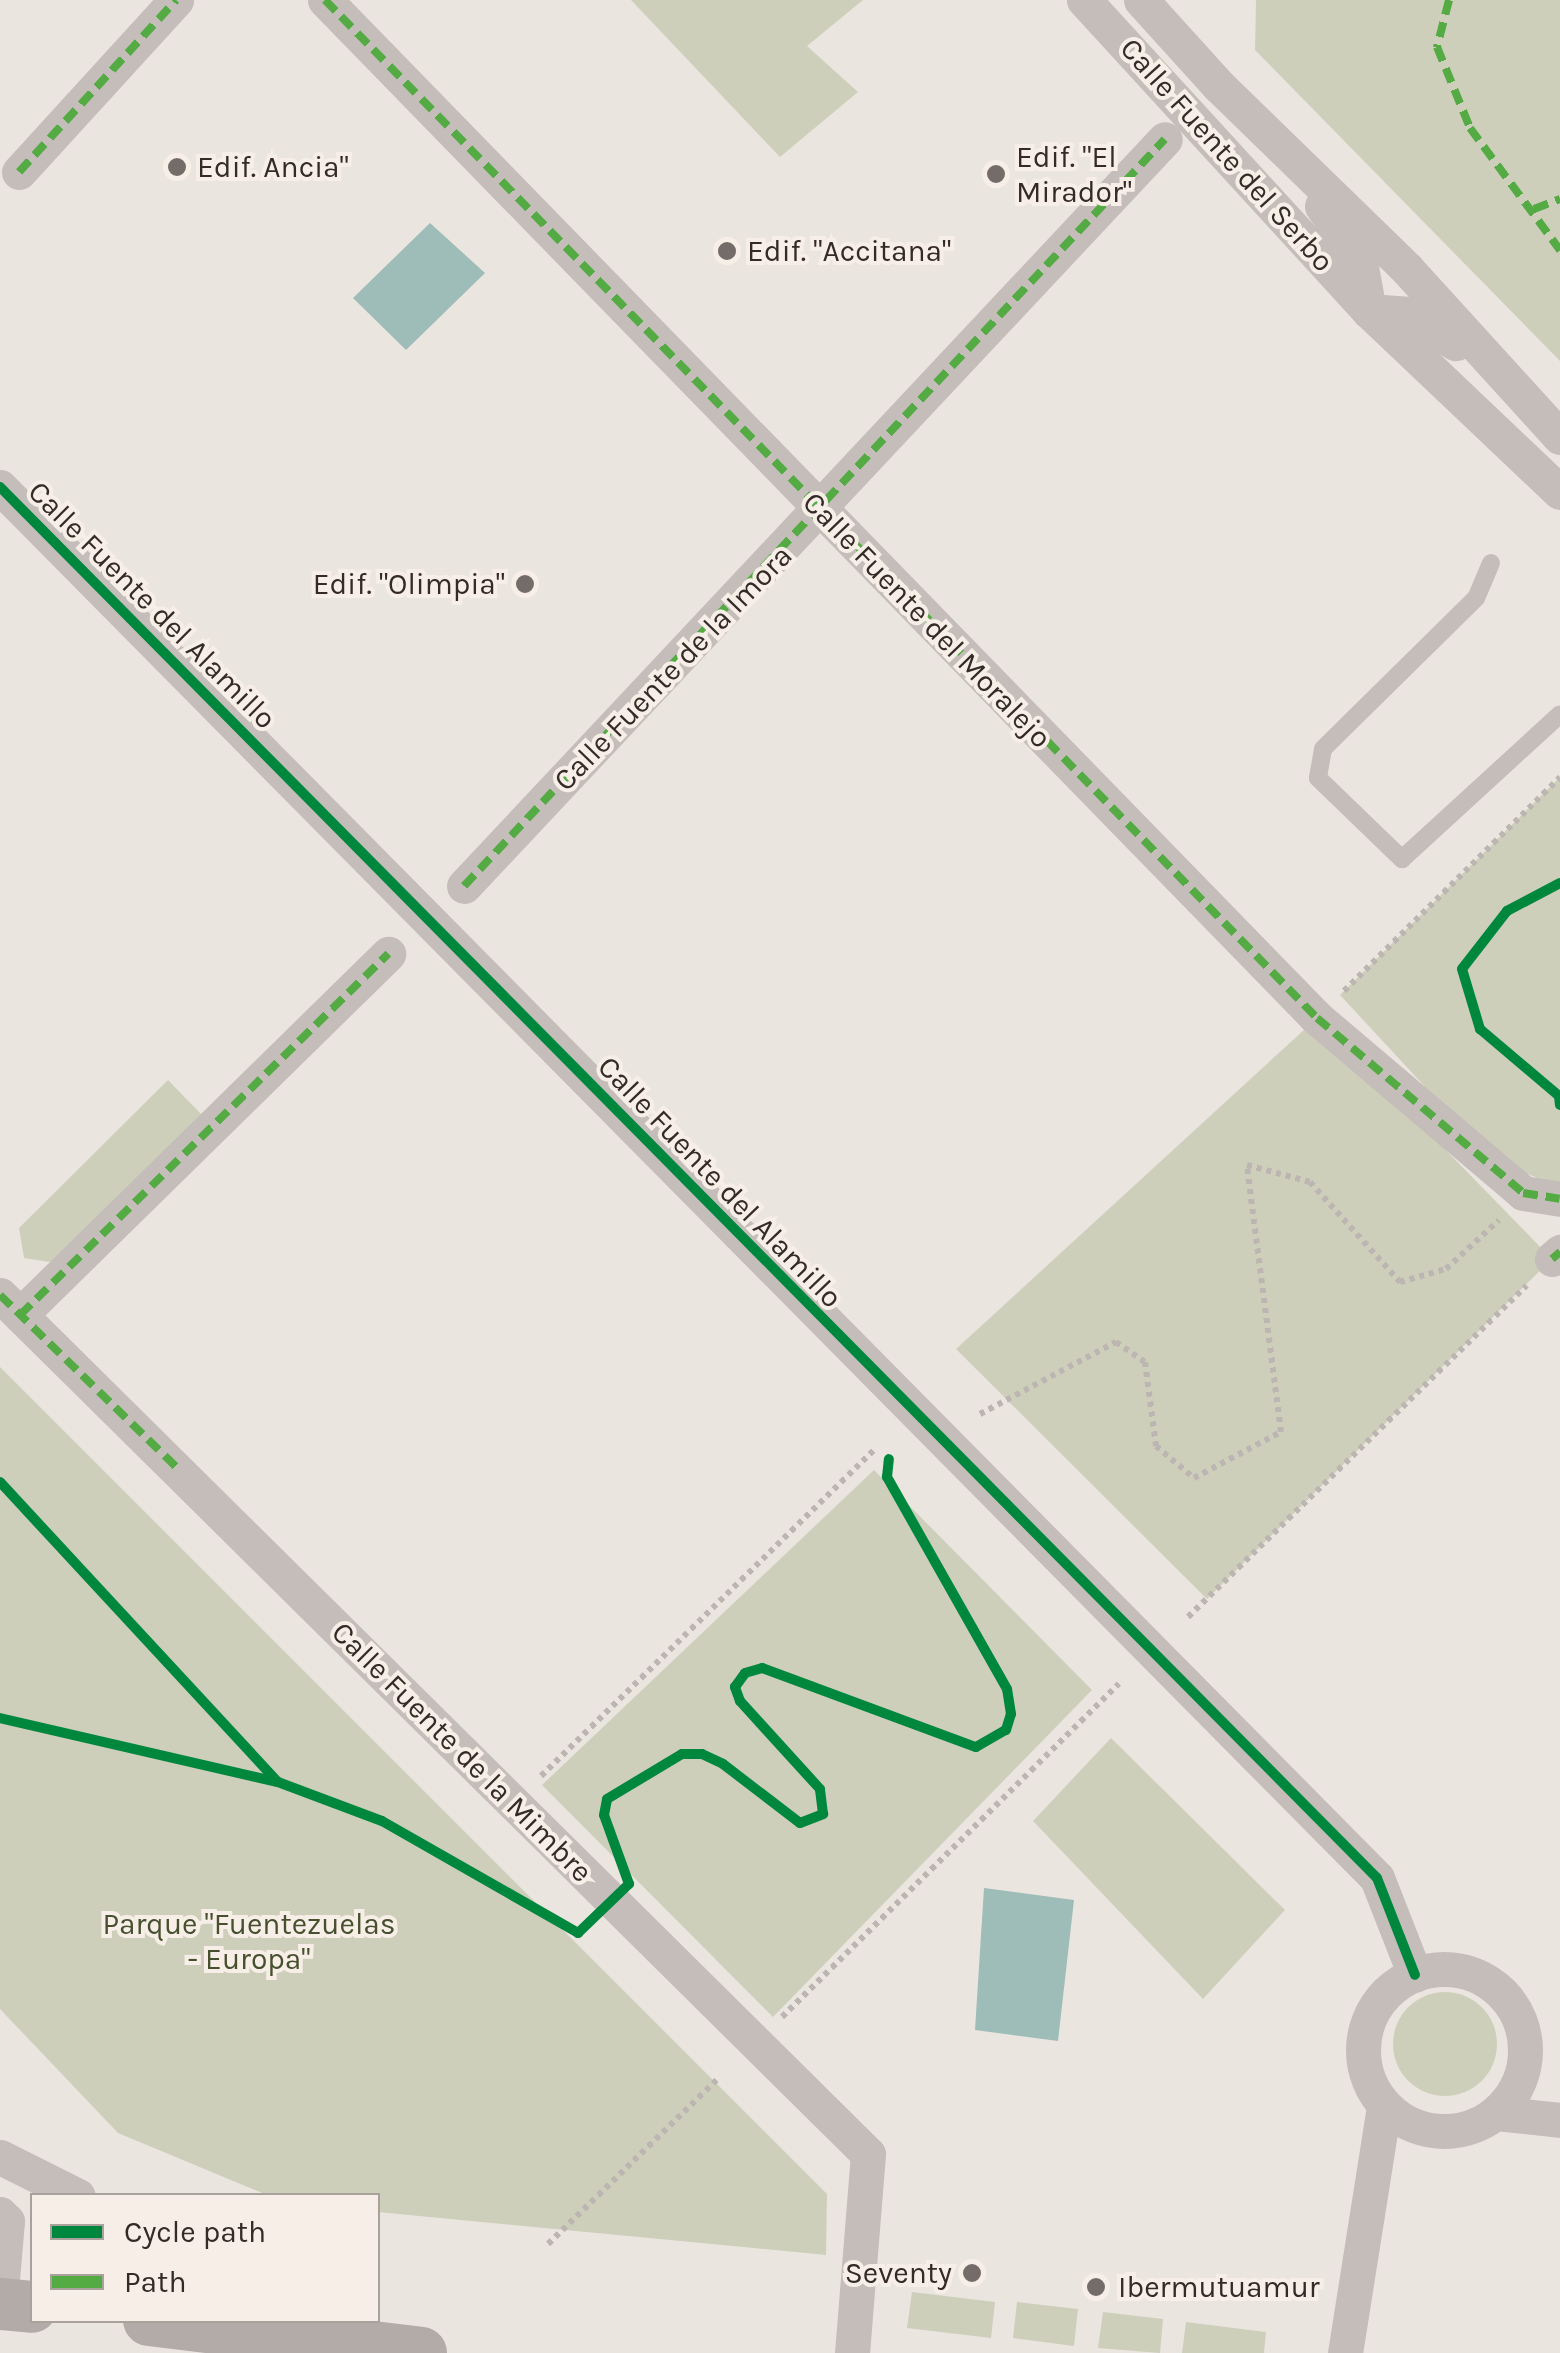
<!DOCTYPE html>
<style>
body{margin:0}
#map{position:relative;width:1560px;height:2353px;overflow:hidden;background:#ebe5e0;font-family:Karla,sans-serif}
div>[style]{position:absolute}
.green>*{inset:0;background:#cdcfbb}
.round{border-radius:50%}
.water>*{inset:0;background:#9ebcb8}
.path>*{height:6px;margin-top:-3px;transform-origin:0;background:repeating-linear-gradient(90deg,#bcb5b2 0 5px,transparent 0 10px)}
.lane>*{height:18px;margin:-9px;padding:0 9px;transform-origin:9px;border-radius:9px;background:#c4bdb9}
.street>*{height:35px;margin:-17.5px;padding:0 17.5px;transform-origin:17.5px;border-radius:17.5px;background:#c4bdb9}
.street>.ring{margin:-17.5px;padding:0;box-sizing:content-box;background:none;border:35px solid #c4bdb9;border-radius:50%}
.primary>*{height:52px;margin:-26px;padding:0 26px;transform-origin:26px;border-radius:26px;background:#b2aba8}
.quiet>*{height:8px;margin-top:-4px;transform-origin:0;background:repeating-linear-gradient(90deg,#54ab44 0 15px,transparent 0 23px)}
.cycleway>*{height:10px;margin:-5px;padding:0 5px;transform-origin:5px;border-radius:5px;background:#00873e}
.dots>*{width:28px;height:28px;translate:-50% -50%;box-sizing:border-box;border:5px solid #f7efe7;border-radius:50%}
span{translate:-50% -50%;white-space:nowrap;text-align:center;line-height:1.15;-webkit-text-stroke:8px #f7efe7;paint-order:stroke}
.street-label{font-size:30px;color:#342b28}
.poi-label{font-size:30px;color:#342b28}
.left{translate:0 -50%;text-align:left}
.right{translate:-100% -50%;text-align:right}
.park-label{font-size:30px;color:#47502e}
.legend{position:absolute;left:30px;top:2193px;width:350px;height:130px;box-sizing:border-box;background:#f7efe7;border:2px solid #a9a19b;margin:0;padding:12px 18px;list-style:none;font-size:30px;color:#342b28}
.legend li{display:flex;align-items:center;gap:20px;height:50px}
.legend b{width:50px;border:2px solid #a9a19b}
</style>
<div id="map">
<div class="green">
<i style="clip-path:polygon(631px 0,863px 0,807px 46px,858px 92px,780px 157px)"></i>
<i style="clip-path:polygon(1256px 0,1560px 0,1560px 361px,1255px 50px)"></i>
<i style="clip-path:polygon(1560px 777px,1560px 1188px,1491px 1158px,1340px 995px)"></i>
<i style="clip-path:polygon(1317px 1018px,1552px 1259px,1207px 1599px,956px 1349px)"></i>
<i style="clip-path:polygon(168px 1080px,203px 1116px,56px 1263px,24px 1258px,19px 1228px)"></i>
<i style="clip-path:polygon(0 1367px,827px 2194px,826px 2255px,378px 2212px,378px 2196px,267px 2195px,118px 2133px,0 2009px)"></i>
<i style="clip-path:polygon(874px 1470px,1092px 1690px,773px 2017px,542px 1785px)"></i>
<i style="clip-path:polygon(1111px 1738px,1285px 1910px,1203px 1999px,1033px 1821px)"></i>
<i class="round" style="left:1393px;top:1992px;width:104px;height:104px"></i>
<i style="clip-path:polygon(912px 2292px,995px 2302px,991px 2338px,907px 2328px)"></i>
<i style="clip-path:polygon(1017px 2302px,1078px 2309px,1074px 2346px,1013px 2338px)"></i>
<i style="clip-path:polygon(1103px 2312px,1163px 2319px,1160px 2353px,1098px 2348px)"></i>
<i style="clip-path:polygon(1186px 2322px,1266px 2332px,1264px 2353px,1182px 2353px)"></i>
</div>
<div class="water">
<i style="clip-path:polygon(430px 223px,485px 273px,406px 350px,353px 298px)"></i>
<i style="clip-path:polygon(984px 1888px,1074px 1900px,1058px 2041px,975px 2030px)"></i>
</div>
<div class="path">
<i style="left:1344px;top:991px;width:304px;rotate:-44.7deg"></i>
<i style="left:980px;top:1414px;width:154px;rotate:-27.9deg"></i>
<i style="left:1116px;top:1342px;width:35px;rotate:35deg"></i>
<i style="left:1145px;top:1362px;width:85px;rotate:82.5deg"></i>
<i style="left:1156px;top:1446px;width:50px;rotate:40.1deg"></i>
<i style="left:1194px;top:1478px;width:98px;rotate:-27.9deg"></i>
<i style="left:1281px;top:1432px;width:269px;rotate:-97.3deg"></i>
<i style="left:1247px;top:1165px;width:65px;rotate:15.1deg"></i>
<i style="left:1310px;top:1182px;width:135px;rotate:48deg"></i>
<i style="left:1400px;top:1282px;width:48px;rotate:-15.8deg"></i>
<i style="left:1446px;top:1269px;width:72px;rotate:-42.8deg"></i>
<i style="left:1188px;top:1617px;width:474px;rotate:-44.4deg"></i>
<i style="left:541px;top:1776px;width:469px;rotate:-44.4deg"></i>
<i style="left:782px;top:2017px;width:474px;rotate:-44.7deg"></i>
<i style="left:548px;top:2244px;width:240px;rotate:-44.2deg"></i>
</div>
<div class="lane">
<i style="left:1491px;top:563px;width:38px;rotate:113deg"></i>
<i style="left:1476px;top:598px;width:215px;rotate:135.4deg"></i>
<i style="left:1323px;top:749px;width:29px;rotate:100deg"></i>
<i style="left:1318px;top:778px;width:117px;rotate:44deg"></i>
<i style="left:1402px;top:859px;width:214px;rotate:-42.5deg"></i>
</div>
<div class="street">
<i style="left:325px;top:0;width:1421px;rotate:45.74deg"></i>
<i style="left:1317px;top:1018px;width:270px;rotate:40.3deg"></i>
<i style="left:1523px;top:1193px;width:37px;rotate:9deg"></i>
<i style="left:1084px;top:0;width:422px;rotate:47.5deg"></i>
<i style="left:1369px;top:311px;width:263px;rotate:43.5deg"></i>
<i style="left:1141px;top:0;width:116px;rotate:47.8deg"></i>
<i style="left:1219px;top:86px;width:262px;rotate:44.2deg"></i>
<i style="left:1407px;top:269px;width:227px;rotate:47.7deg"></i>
<i style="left:19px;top:172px;width:233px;rotate:-47.6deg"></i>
<i style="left:1322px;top:206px;width:67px;rotate:55.4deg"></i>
<i style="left:1360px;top:261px;width:51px;rotate:79.8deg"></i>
<i style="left:1369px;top:311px;width:41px;rotate:4.2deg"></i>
<i style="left:1410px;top:314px;width:54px;rotate:32.8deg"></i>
<i style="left:0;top:487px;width:1957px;rotate:45.29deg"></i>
<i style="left:1377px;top:1878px;width:104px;rotate:68.6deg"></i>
<i style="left:464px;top:886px;width:1024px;rotate:-46.82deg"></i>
<i style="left:1552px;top:1259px;width:11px;rotate:-41deg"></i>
<i style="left:0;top:1295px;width:1221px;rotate:44.7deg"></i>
<i style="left:868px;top:2154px;width:200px;rotate:94.6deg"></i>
<i style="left:20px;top:1315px;width:516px;rotate:-44.45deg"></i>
<i class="ring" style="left:1363px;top:1969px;width:127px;height:127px"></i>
<i style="left:1496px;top:2113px;width:64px;rotate:6.2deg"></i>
<i style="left:0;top:2157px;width:87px;rotate:26.6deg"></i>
<i style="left:0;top:2214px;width:10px;rotate:45deg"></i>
<i style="left:7px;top:2221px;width:82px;rotate:94.9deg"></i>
<i style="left:1345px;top:2353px;width:250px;rotate:-81deg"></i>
</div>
<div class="primary">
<i style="left:0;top:2304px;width:32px;rotate:5deg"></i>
<i style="left:149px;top:2320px;width:274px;rotate:6.9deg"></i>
</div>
<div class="quiet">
<i style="left:325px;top:0;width:1421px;rotate:45.74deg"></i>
<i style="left:1317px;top:1018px;width:270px;rotate:40.3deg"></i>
<i style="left:1523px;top:1193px;width:37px;rotate:9deg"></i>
<i style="left:1449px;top:0;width:49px;rotate:104.3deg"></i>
<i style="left:1437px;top:47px;width:87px;rotate:67.8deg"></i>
<i style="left:1470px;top:128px;width:152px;rotate:53.6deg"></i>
<i style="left:19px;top:172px;width:233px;rotate:-47.6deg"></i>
<i style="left:1534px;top:209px;width:28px;rotate:-21deg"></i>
<i style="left:464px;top:886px;width:1024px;rotate:-46.82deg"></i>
<i style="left:1552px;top:1259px;width:11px;rotate:-41deg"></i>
<i style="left:0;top:1295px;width:249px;rotate:44.3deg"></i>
<i style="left:20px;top:1315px;width:516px;rotate:-44.45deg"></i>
</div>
<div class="cycleway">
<i style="left:0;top:487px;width:1957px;rotate:45.29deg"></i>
<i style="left:1377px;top:1878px;width:104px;rotate:68.6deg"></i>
<i style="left:1560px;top:883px;width:60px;rotate:152.2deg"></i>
<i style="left:1507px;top:911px;width:73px;rotate:127.8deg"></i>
<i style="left:1462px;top:969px;width:63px;rotate:73.3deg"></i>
<i style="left:1480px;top:1029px;width:104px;rotate:40.3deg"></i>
<i style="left:1559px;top:1096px;width:9px;rotate:84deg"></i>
<i style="left:0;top:1482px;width:409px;rotate:47.2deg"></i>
<i style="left:0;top:1718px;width:285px;rotate:13deg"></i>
<i style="left:278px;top:1782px;width:111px;rotate:20.6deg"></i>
<i style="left:382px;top:1821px;width:226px;rotate:29.7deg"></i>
<i style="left:578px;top:1933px;width:71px;rotate:-43.9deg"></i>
<i style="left:629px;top:1884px;width:73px;rotate:-109.9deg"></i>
<i style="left:604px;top:1815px;width:16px;rotate:-79deg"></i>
<i style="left:607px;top:1799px;width:87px;rotate:-31deg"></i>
<i style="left:682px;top:1754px;width:20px"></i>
<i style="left:702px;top:1754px;width:23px;rotate:25deg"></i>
<i style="left:723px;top:1764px;width:97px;rotate:37.5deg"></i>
<i style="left:800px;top:1823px;width:25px;rotate:-21deg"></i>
<i style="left:823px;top:1814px;width:25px;rotate:-97deg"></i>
<i style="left:820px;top:1789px;width:119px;rotate:-132.3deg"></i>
<i style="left:740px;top:1701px;width:15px;rotate:-110deg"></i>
<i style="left:735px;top:1687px;width:17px;rotate:-54deg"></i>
<i style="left:745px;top:1673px;width:18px;rotate:-16deg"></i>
<i style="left:762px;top:1668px;width:228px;rotate:20.3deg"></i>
<i style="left:976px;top:1747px;width:34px;rotate:-30deg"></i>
<i style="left:1006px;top:1730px;width:17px;rotate:-73deg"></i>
<i style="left:1011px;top:1714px;width:25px;rotate:-99deg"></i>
<i style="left:1007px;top:1689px;width:244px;rotate:-119.5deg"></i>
<i style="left:887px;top:1477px;width:18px;rotate:-84deg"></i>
</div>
<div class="dots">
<i style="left:177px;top:167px;background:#746c68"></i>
<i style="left:996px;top:174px;background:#746c68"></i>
<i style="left:727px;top:251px;background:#746c68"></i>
<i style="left:525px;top:584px;background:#746c68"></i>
<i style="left:972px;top:2273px;background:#746c68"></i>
<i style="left:1096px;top:2287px;background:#746c68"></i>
</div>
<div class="street-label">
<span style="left:1227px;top:155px;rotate:48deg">Calle Fuente del Serbo</span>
<span style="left:152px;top:605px;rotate:45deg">Calle Fuente del Alamillo</span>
<span style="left:927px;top:620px;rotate:46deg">Calle Fuente del Moralejo</span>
<span style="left:673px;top:668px;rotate:-46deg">Calle Fuente de la Imora</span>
<span style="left:720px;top:1182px;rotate:46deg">Calle Fuente del Alamillo</span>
<span style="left:462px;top:1752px;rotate:45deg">Calle Fuente de la Mimbre</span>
</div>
<div class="poi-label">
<span class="left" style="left:1016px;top:174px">Edif. "El<br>Mirador"</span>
<span class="left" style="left:197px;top:167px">Edif. Ancia"</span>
<span class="left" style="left:747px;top:251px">Edif. "Accitana"</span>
<span class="right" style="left:505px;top:584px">Edif. "Olimpia"</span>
<span class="right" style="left:952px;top:2273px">Seventy</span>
<span class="left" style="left:1118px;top:2287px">Ibermutuamur</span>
</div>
<div class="park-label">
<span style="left:249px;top:1941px">Parque "Fuentezuelas<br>- Europa"</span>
</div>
<ul class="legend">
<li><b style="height:12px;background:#00873e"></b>Cycle path</li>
<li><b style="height:12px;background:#54ab44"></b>Path</li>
</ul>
</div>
